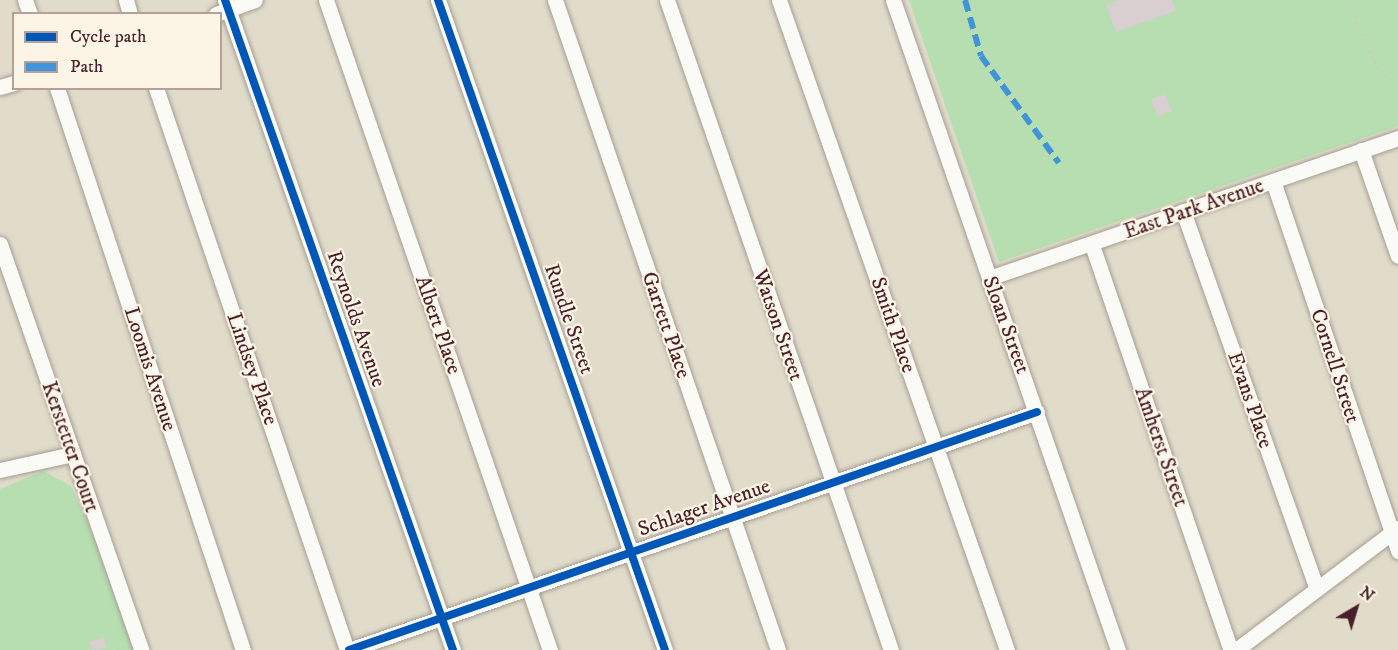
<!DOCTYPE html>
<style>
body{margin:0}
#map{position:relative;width:1398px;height:650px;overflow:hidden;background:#e1dcca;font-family:"IM FELL DW Pica",serif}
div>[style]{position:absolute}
.green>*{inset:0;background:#b6deb0}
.building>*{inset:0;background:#d9ced0}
.path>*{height:2px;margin-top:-1px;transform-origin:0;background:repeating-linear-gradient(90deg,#ccc8c5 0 1.5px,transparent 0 6px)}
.roads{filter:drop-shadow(0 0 2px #a79e95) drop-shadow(0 0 2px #a79e95)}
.minor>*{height:15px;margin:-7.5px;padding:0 7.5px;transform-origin:7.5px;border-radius:7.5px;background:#fafaf7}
.quiet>*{height:6px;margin-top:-3px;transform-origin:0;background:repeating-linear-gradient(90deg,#4194d7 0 12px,transparent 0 18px)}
.cycleway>*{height:8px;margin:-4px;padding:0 4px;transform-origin:4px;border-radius:4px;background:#0057b8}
span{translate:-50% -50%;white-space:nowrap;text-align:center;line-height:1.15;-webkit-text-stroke:4.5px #fcf5e5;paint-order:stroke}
.street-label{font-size:21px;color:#4a1f2b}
.legend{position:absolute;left:12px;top:12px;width:210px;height:78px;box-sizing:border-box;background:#fcf5e5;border:2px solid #b59f9b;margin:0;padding:8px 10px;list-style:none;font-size:18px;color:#4a1f2b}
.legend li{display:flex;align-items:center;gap:12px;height:30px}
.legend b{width:30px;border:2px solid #b59f9b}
.north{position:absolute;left:1326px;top:578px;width:60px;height:60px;-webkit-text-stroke:4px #fcf5e5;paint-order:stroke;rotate:38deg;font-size:16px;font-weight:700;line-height:24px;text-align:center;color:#4a1f2b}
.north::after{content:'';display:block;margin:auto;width:21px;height:27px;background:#4a1f2b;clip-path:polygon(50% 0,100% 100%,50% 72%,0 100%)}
</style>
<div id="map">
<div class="green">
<i style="clip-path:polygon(909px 0,1398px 0,1398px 126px,999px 262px)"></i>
<i style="clip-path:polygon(43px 471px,71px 486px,106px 563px,135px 650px,0 650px,0 489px)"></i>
</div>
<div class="building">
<i style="clip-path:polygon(1120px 0,1172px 0,1176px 11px,1116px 32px,1106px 5px)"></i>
<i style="clip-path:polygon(1166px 94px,1172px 112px,1157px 116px,1151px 99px)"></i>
<i style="clip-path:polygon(103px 637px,107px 648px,92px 650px,89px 642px)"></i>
</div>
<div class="path">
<i style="left:1348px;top:0;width:49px;rotate:68.6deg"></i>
<i style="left:1366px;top:46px;width:24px;rotate:62deg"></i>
<i style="left:1377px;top:67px;width:29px;rotate:44deg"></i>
<i style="left:117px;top:650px;width:8px;rotate:-23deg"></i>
</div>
<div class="roads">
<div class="minor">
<i style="left:25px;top:0;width:15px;rotate:70deg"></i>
<i style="left:126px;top:0;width:15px;rotate:74deg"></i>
<i style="left:225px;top:0;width:689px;rotate:70.67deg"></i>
<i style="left:326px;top:0;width:688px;rotate:70.99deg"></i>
<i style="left:438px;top:0;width:688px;rotate:70.75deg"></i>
<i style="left:555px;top:0;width:687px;rotate:71.06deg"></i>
<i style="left:667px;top:0;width:688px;rotate:70.99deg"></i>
<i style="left:779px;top:0;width:689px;rotate:70.67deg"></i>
<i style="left:893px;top:0;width:688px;rotate:70.91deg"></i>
<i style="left:216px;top:14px;width:41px;rotate:-19.7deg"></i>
<i style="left:0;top:87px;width:15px;rotate:-16deg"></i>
<i style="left:57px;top:88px;width:592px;rotate:71.69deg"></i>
<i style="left:156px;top:88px;width:594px;rotate:71.23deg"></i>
<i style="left:1361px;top:150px;width:112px;rotate:70.8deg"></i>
<i style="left:1273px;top:181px;width:391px;rotate:71.3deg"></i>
<i style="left:1183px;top:211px;width:401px;rotate:70.5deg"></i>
<i style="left:0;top:244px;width:430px;rotate:70.8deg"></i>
<i style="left:1092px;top:245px;width:428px;rotate:71.1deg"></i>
<i style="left:989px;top:278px;width:432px;rotate:-18.9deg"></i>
<i style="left:0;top:470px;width:75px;rotate:-12.4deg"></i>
<i style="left:349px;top:650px;width:728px;rotate:-19.08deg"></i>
<i style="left:1236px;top:650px;width:203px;rotate:-37deg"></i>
</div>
</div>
<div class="quiet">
<i style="left:965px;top:0;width:58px;rotate:74.1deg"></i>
<i style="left:981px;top:56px;width:132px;rotate:53.9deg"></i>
</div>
<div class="cycleway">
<i style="left:225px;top:0;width:689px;rotate:70.67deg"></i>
<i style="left:438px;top:0;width:688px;rotate:70.75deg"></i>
<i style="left:349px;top:650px;width:728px;rotate:-19.08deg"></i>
</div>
<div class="street-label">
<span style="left:1194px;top:209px;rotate:-19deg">East Park Avenue</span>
<span style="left:356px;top:319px;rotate:71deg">Reynolds Avenue</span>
<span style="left:569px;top:319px;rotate:71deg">Rundle Street</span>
<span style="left:438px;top:325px;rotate:71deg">Albert Place</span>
<span style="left:666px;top:325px;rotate:71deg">Garrett Place</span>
<span style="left:778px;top:325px;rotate:71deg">Watson Street</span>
<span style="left:893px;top:325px;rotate:71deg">Smith Place</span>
<span style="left:1006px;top:325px;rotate:70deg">Sloan Street</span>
<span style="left:1335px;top:366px;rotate:72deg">Cornell Street</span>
<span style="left:150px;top:369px;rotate:72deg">Loomis Avenue</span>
<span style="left:252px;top:369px;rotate:71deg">Lindsey Place</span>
<span style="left:1250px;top:400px;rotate:71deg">Evans Place</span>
<span style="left:70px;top:447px;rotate:71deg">Kerstetter Court</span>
<span style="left:1161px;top:447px;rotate:71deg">Amherst Street</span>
<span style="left:704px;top:508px;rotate:-19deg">Schlager Avenue</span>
</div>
<ul class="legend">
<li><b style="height:8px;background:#0057b8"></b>Cycle path</li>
<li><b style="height:8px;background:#4194d7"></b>Path</li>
</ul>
<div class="north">N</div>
</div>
